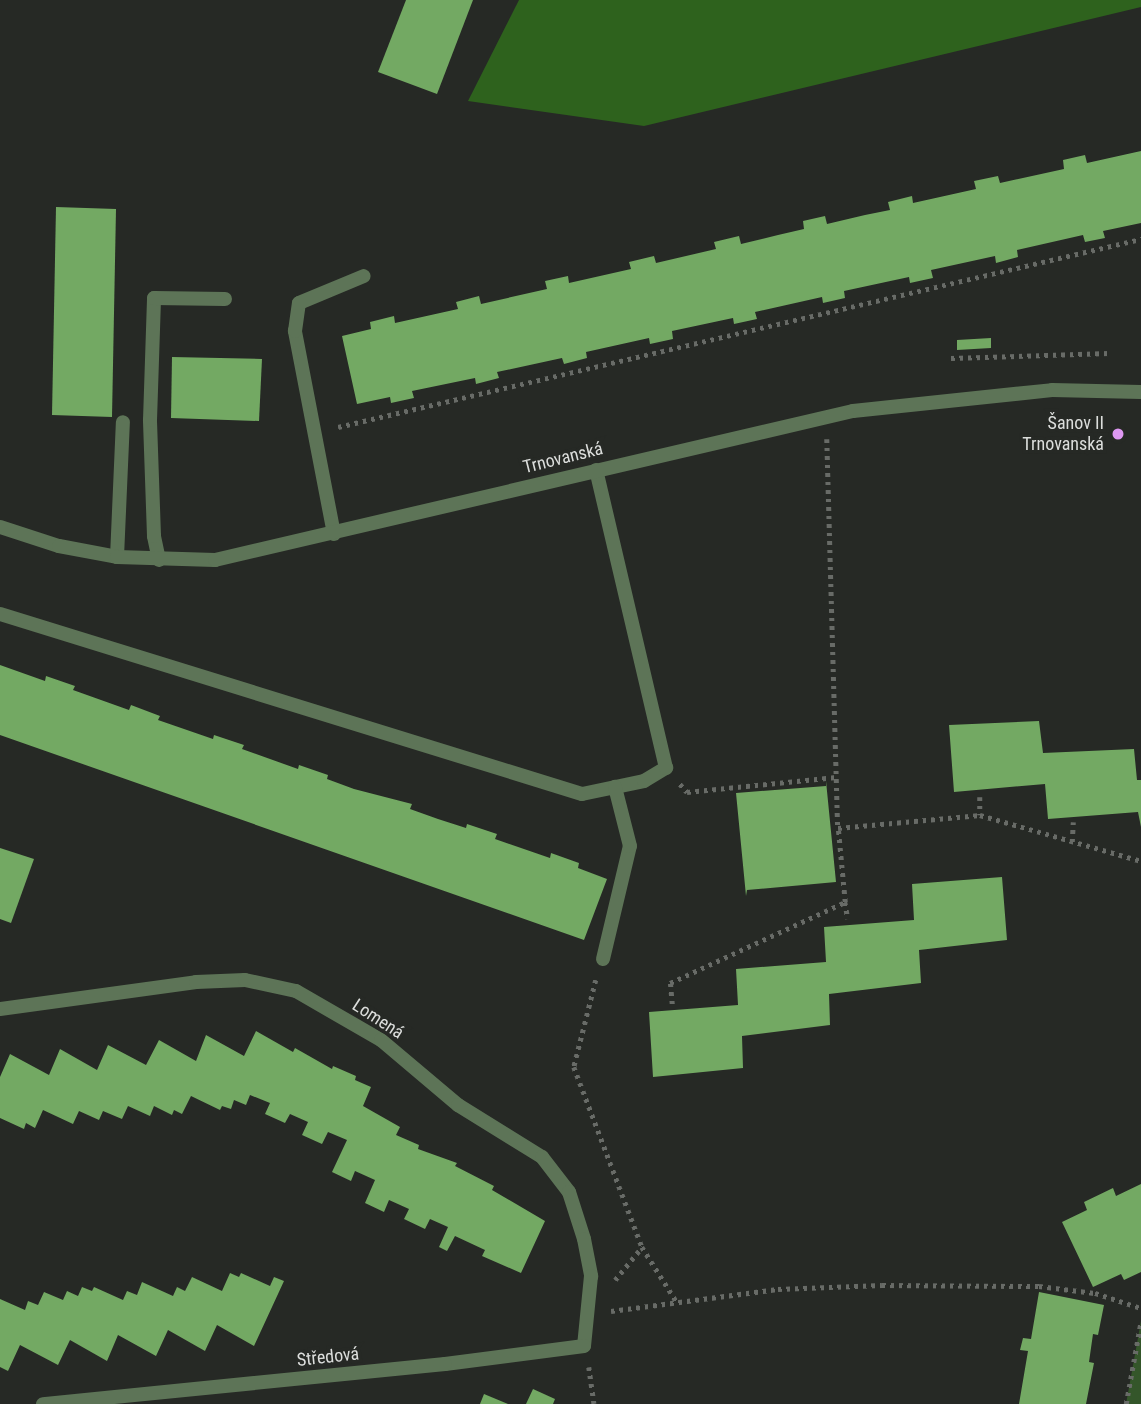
<!DOCTYPE html>
<meta charset="utf-8">
<style>
body{margin:0}
#map{position:relative;width:1141px;height:1404px;overflow:hidden;background:#262925;font-family:"Roboto Condensed",sans-serif}
div>[style]{position:absolute}
.green>*{inset:0;background:#34562a}
.forest>*{inset:0;background:#2e621d}
.building>*{inset:0;background:#73a963}
.path>*{height:4.5px;margin-top:-2.25px;transform-origin:0;background:repeating-linear-gradient(90deg,#686b67 0 3.5px,transparent 0 8.5px)}
.service>*{height:14px;margin:-7px;padding:0 7px;transform-origin:7px;border-radius:7px;background:#5d7457}
.minor>*{height:14px;margin:-7px;padding:0 7px;transform-origin:7px;border-radius:7px;background:#5d7457}
.dots>*{width:19px;height:19px;translate:-50% -50%;box-sizing:border-box;border:4px solid #262925;border-radius:50%}
span{translate:-50% -50%;white-space:nowrap;text-align:center;line-height:1.15;-webkit-text-stroke:7px #262925;paint-order:stroke}
.poi-label{font-size:18px;color:#dcdedc}
.right{translate:-100% -50%;text-align:right}
.street-label{font-size:18px;color:#dcdedc}
</style>
<div id="map">
<div class="green">
<i style="clip-path:polygon(1141px 1321px,1141px 1404px,1126px 1404px)"></i>
</div>
<div class="forest">
<i style="clip-path:polygon(519px 0,1141px 0,1141px 7px,644px 126px,468px 101px)"></i>
</div>
<div class="building">
<i style="clip-path:polygon(406px 0,473px 0,437px 94px,378px 72px)"></i>
<i style="clip-path:polygon(1141px 151px,1141px 223px,1103px 231px,1105px 238px,1085px 242px,1083px 235px,1017px 250px,1018px 257px,996px 263px,995px 256px,931px 270px,933px 278px,910px 283px,909px 277px,844px 291px,845px 298px,823px 303px,822px 297px,755px 312px,757px 319px,734px 324px,733px 318px,672px 331px,673px 339px,650px 344px,649px 338px,586px 352px,587px 358px,564px 364px,562px 358px,497px 372px,499px 378px,476px 384px,475px 378px,412px 391px,414px 398px,391px 403px,390px 397px,357px 404px,342px 336px,371px 329px,370px 322px,394px 316px,395px 323px,458px 309px,456px 302px,479px 296px,481px 304px,547px 289px,545px 281px,568px 276px,569px 283px,631px 269px,629px 262px,654px 256px,656px 263px,716px 249px,714px 242px,739px 236px,741px 244px,778px 235px,804px 229px,803px 221px,825px 216px,827px 224px,865px 215px,890px 210px,888px 202px,912px 196px,913px 203px,976px 189px,974px 181px,998px 176px,1000px 183px,1064px 169px,1063px 160px,1085px 155px,1087px 163px)"></i>
<i style="clip-path:polygon(56px 207px,116px 209px,112px 417px,52px 415px)"></i>
<i style="clip-path:polygon(991px 338px,991px 348px,957px 350px,957px 340px)"></i>
<i style="clip-path:polygon(172px 357px,262px 359px,259px 421px,171px 418px)"></i>
<i style="clip-path:polygon(0 665px,45px 681px,46px 676px,75px 686px,73px 690px,129px 710px,131px 705px,160px 716px,158px 720px,213px 739px,214px 735px,244px 745px,242px 749px,298px 769px,299px 765px,328px 775px,327px 779px,354px 789px,412px 804px,410px 809px,438px 819px,466px 828px,467px 824px,497px 834px,495px 839px,550px 858px,551px 853px,579px 863px,578px 868px,607px 879px,584px 940px,0 735px)"></i>
<i style="clip-path:polygon(1039px 721px,1043px 753px,1134px 749px,1137px 780px,1141px 780px,1141px 827px,1138px 812px,1048px 819px,1045px 784px,954px 792px,949px 725px)"></i>
<i style="clip-path:polygon(826px 781px,836px 882px,747px 890px,746px 896px,736px 793px,826px 786px)"></i>
<i style="clip-path:polygon(0 848px,34px 859px,11px 923px,0 919px)"></i>
<i style="clip-path:polygon(1002px 877px,1007px 940px,919px 950px,921px 983px,829px 994px,830px 1025px,742px 1036px,743px 1068px,653px 1077px,649px 1012px,738px 1005px,736px 969px,826px 962px,824px 927px,914px 920px,912px 884px)"></i>
<i style="clip-path:polygon(256px 1031px,293px 1052px,295px 1048px,332px 1069px,333px 1066px,356px 1076px,355px 1080px,371px 1087px,363px 1106px,400px 1127px,396px 1135px,419px 1145px,418px 1149px,457px 1163px,455px 1166px,494px 1186px,492px 1190px,545px 1221px,521px 1273px,482px 1256px,485px 1250px,455px 1236px,447px 1251px,439px 1247px,448px 1227px,430px 1219px,425px 1229px,404px 1219px,409px 1209px,389px 1200px,384px 1212px,365px 1203px,375px 1180px,355px 1171px,351px 1181px,332px 1172px,347px 1140px,328px 1132px,322px 1144px,302px 1135px,308px 1122px,290px 1114px,285px 1123px,265px 1114px,270px 1103px,250px 1095px,246px 1105px,234px 1100px,231px 1109px,222px 1106px,220px 1110px,191px 1096px,182px 1114px,174px 1110px,172px 1115px,154px 1106px,150px 1116px,128px 1106px,122px 1119px,103px 1111px,99px 1120px,79px 1111px,73px 1124px,43px 1110px,35px 1128px,26px 1123px,24px 1129px,0 1118px,0 1077px,10px 1054px,49px 1075px,60px 1049px,97px 1070px,108px 1045px,146px 1065px,159px 1040px,196px 1061px,206px 1035px,244px 1056px)"></i>
<i style="clip-path:polygon(1141px 1184px,1141px 1272px,1124px 1280px,1121px 1274px,1093px 1287px,1062px 1222px,1087px 1210px,1084px 1202px,1113px 1188px,1116px 1196px)"></i>
<i style="clip-path:polygon(230px 1273px,239px 1277px,241px 1273px,270px 1286px,274px 1277px,284px 1281px,254px 1346px,217px 1325px,205px 1351px,168px 1330px,156px 1356px,118px 1335px,107px 1361px,70px 1340px,58px 1365px,20px 1345px,8px 1371px,0 1367px,0 1299px,25px 1310px,28px 1301px,38px 1305px,44px 1292px,63px 1300px,67px 1291px,78px 1296px,82px 1287px,92px 1291px,94px 1287px,123px 1300px,127px 1291px,137px 1295px,142px 1282px,173px 1296px,177px 1287px,185px 1291px,192px 1277px,222px 1291px)"></i>
<i style="clip-path:polygon(1039px 1292px,1104px 1305px,1098px 1335px,1093px 1334px,1089px 1362px,1094px 1363px,1086px 1404px,1019px 1404px,1028px 1351px,1020px 1350px,1023px 1338px,1031px 1339px)"></i>
<i style="clip-path:polygon(533px 1389px,555px 1399px,553px 1404px,526px 1404px)"></i>
<i style="clip-path:polygon(484px 1394px,508px 1404px,480px 1404px)"></i>
</div>
<div class="path">
<i style="left:951px;top:358px;width:158px;rotate:-1.8deg"></i>
<i style="left:338px;top:427px;width:825px;rotate:-13.18deg"></i>
<i style="left:827px;top:439px;width:389px;rotate:88.4deg"></i>
<i style="left:838px;top:828px;width:143px;rotate:-5.2deg"></i>
<i style="left:980px;top:815px;width:167px;rotate:15.9deg"></i>
<i style="left:680px;top:784px;width:11px;rotate:49deg"></i>
<i style="left:687px;top:792px;width:150px;rotate:-5.7deg"></i>
<i style="left:980px;top:797px;width:18px;rotate:90deg"></i>
<i style="left:1072px;top:842px;width:20px;rotate:-87deg"></i>
<i style="left:845px;top:902px;width:17px;rotate:80deg"></i>
<i style="left:596px;top:980px;width:90px;rotate:104.2deg"></i>
<i style="left:574px;top:1067px;width:192px;rotate:69.3deg"></i>
<i style="left:642px;top:1247px;width:67px;rotate:57.7deg"></i>
<i style="left:672px;top:1004px;width:21px;rotate:-95deg"></i>
<i style="left:670px;top:983px;width:193px;rotate:-24.8deg"></i>
<i style="left:845px;top:902px;width:74px;rotate:-95.4deg"></i>
<i style="left:615px;top:1280px;width:43px;rotate:-50.7deg"></i>
<i style="left:611px;top:1311px;width:168px;rotate:-7.5deg"></i>
<i style="left:778px;top:1289px;width:104px;rotate:-2.2deg"></i>
<i style="left:882px;top:1285px;width:157px;rotate:0.4deg"></i>
<i style="left:1039px;top:1286px;width:56px;rotate:7.1deg"></i>
<i style="left:1095px;top:1293px;width:48px;rotate:18.1deg"></i>
<i style="left:589px;top:1367px;width:37px;rotate:82deg"></i>
<i style="left:1126px;top:1404px;width:84px;rotate:-79.8deg"></i>
</div>
<div class="service">
<i style="left:334px;top:534px;width:207px;rotate:-100.9deg"></i>
<i style="left:295px;top:331px;width:28px;rotate:-82deg"></i>
<i style="left:299px;top:303px;width:70px;rotate:-22.6deg"></i>
<i style="left:117px;top:557px;width:135px;rotate:-87.5deg"></i>
<i style="left:159px;top:560px;width:25px;rotate:-102deg"></i>
<i style="left:154px;top:536px;width:116px;rotate:-92deg"></i>
<i style="left:150px;top:420px;width:122px;rotate:-88.1deg"></i>
<i style="left:154px;top:298px;width:71px;rotate:0.8deg"></i>
<i style="left:0;top:614px;width:609px;rotate:17.19deg"></i>
<i style="left:582px;top:794px;width:63px;rotate:-11.8deg"></i>
<i style="left:644px;top:781px;width:26px;rotate:-31deg"></i>
<i style="left:666px;top:768px;width:306px;rotate:-103.2deg"></i>
<i style="left:603px;top:959px;width:116px;rotate:-76.6deg"></i>
<i style="left:630px;top:846px;width:61px;rotate:-104.3deg"></i>
</div>
<div class="minor">
<i style="left:0;top:527px;width:62px;rotate:17.9deg"></i>
<i style="left:59px;top:546px;width:59px;rotate:10.7deg"></i>
<i style="left:117px;top:557px;width:98px;rotate:1.8deg"></i>
<i style="left:215px;top:560px;width:655px;rotate:-13.15deg"></i>
<i style="left:853px;top:411px;width:200px;rotate:-6deg"></i>
<i style="left:1052px;top:390px;width:89px;rotate:1.3deg"></i>
<i style="left:0;top:1009px;width:198px;rotate:-7.8deg"></i>
<i style="left:196px;top:982px;width:49px;rotate:-2.3deg"></i>
<i style="left:245px;top:980px;width:52px;rotate:12.2deg"></i>
<i style="left:296px;top:991px;width:98px;rotate:30deg"></i>
<i style="left:381px;top:1040px;width:101px;rotate:40.2deg"></i>
<i style="left:458px;top:1105px;width:99px;rotate:31.8deg"></i>
<i style="left:542px;top:1157px;width:44px;rotate:52.4deg"></i>
<i style="left:569px;top:1192px;width:49px;rotate:72.3deg"></i>
<i style="left:584px;top:1239px;width:38px;rotate:79deg"></i>
<i style="left:591px;top:1276px;width:70px;rotate:95.7deg"></i>
<i style="left:584px;top:1346px;width:140px;rotate:172.6deg"></i>
<i style="left:445px;top:1364px;width:404px;rotate:174.3deg"></i>
</div>
<div class="dots">
<i style="left:1118px;top:434px;background:#de98f2"></i>
</div>
<div class="poi-label">
<span class="right" style="left:1104px;top:434px">Šanov II<br>Trnovanská</span>
</div>
<div class="street-label">
<span style="left:563px;top:458px;rotate:-14deg">Trnovanská</span>
<span style="left:378px;top:1019px;rotate:33deg">Lomená</span>
<span style="left:328px;top:1357px;rotate:-6deg">Středová</span>
</div>
</div>
